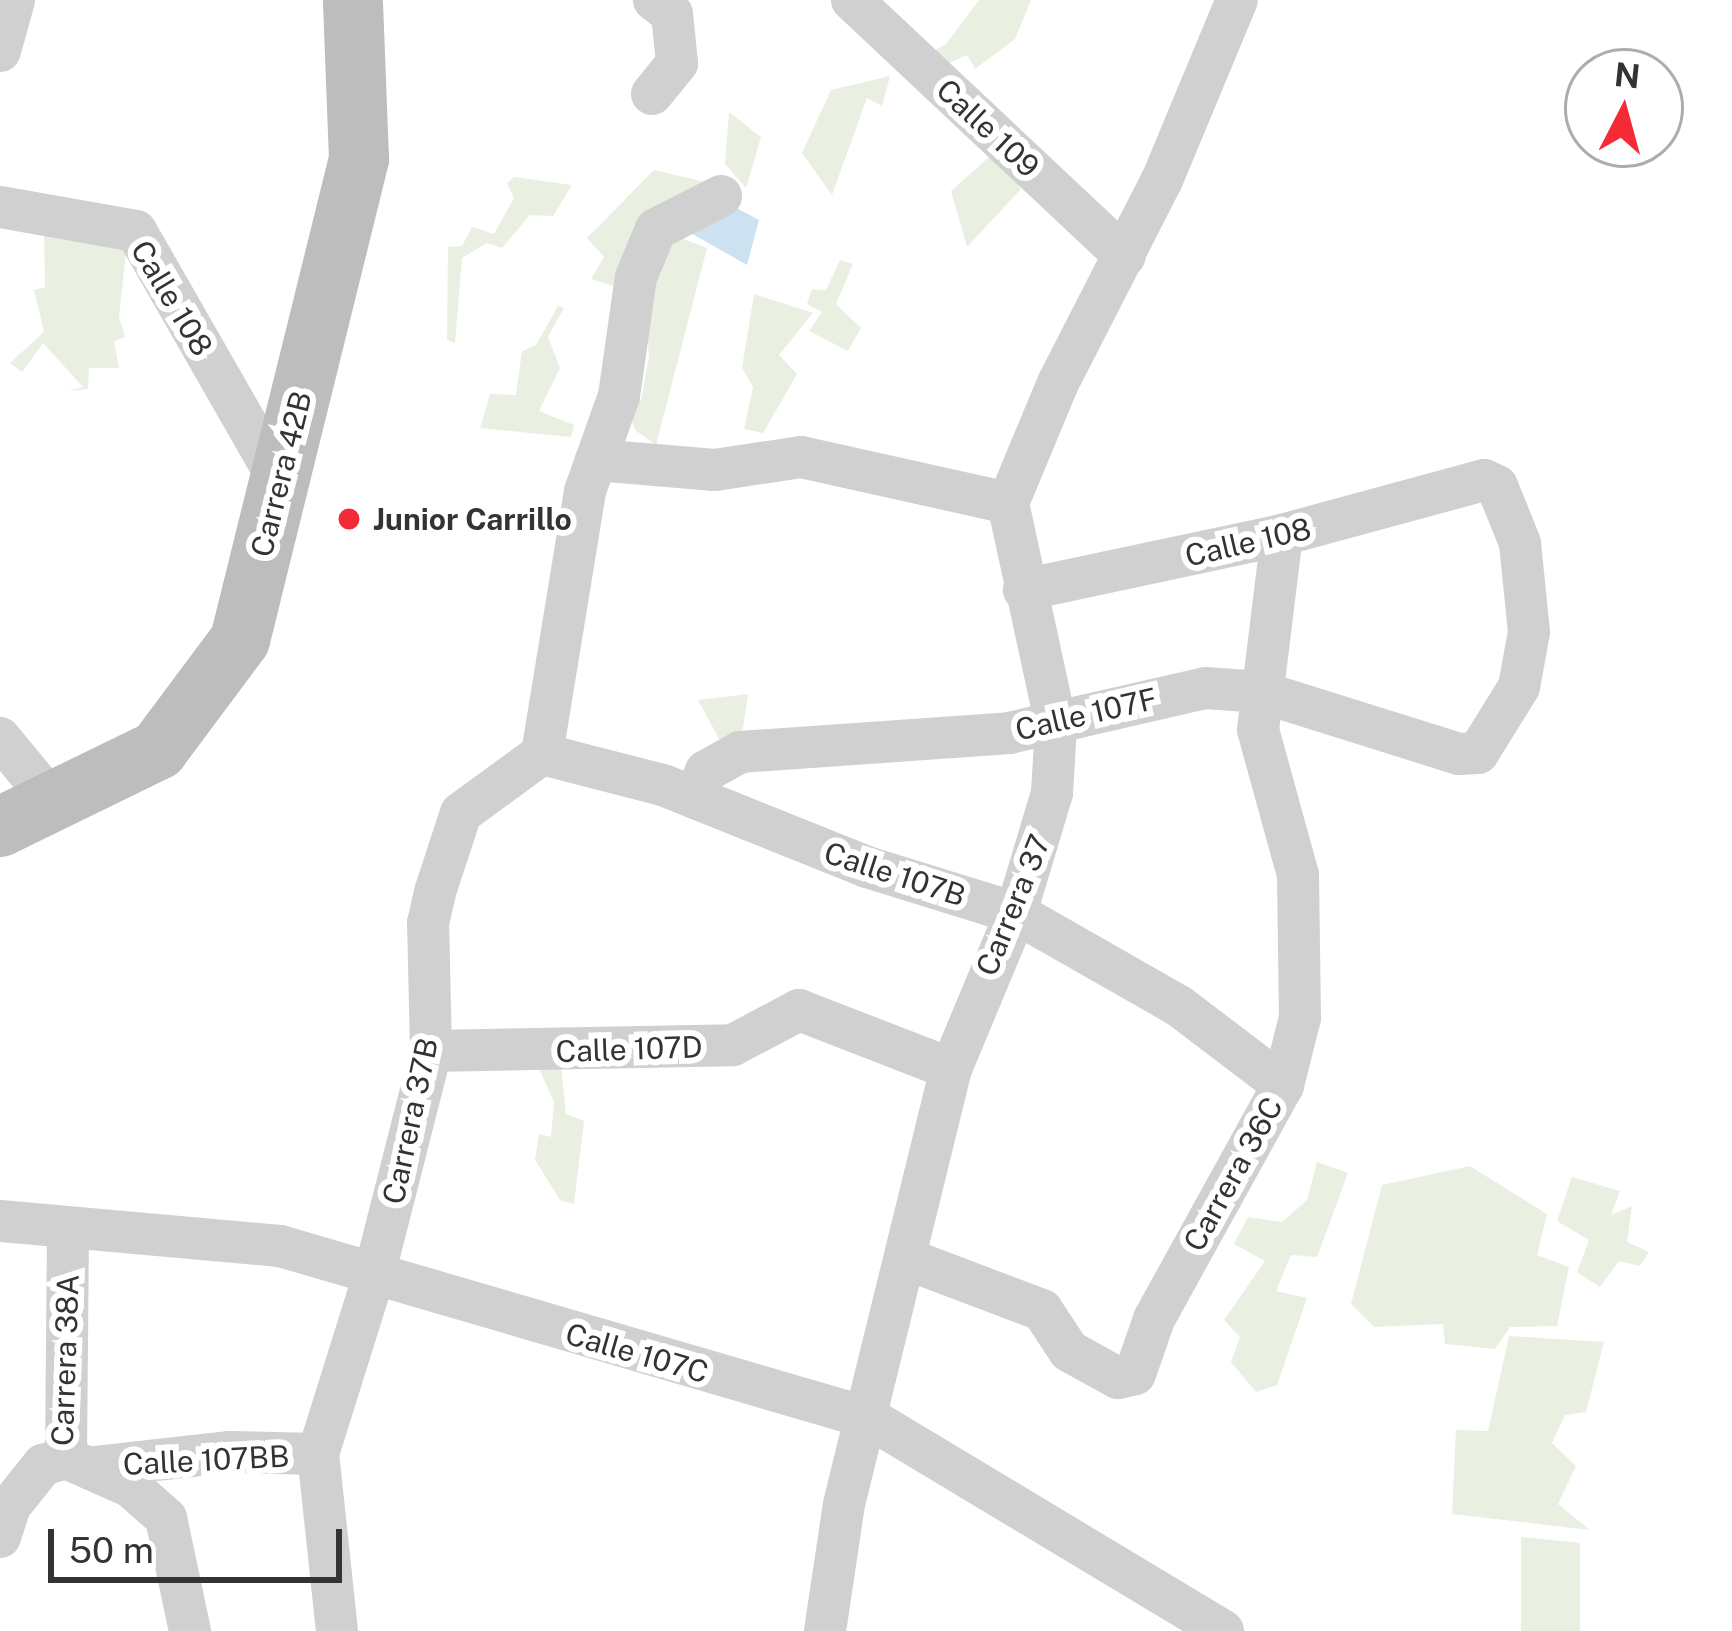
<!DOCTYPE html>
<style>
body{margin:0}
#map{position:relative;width:1732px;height:1631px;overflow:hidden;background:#fff;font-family:"Public Sans",sans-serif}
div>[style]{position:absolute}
.green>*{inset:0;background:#e9f0e1}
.water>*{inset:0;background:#cce2f0}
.street>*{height:42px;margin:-21px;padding:0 21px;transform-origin:21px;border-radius:21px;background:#d0d0d0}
.secondary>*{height:60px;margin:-30px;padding:0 30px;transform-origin:30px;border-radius:30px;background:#bdbdbd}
.dots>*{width:33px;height:33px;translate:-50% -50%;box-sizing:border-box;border:6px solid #fff;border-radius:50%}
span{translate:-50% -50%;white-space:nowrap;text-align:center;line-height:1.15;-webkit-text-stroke:12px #fff;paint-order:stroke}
.street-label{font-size:30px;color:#333}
.poi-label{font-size:30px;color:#333;font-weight:700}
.left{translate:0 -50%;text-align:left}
.north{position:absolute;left:1564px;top:48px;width:120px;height:120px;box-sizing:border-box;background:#fff;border:3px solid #adadad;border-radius:50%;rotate:6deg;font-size:33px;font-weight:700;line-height:48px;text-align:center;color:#333}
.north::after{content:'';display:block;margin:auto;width:42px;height:54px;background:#f32b37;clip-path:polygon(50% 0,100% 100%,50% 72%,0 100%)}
.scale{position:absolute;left:48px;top:1529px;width:294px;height:54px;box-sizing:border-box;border:6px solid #333;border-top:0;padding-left:15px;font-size:36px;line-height:42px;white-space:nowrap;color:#333;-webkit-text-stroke:9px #fff;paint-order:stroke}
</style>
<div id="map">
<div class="green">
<i style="clip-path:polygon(979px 0,1031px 0,1015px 39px,975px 69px,967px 55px,938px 68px,926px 55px,946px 44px)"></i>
<i style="clip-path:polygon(890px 76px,882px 106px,867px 98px,832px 195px,802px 153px,831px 90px)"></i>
<i style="clip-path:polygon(729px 112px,761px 137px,746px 188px,725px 164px)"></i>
<i style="clip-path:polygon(995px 152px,1021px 189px,967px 247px,951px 191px)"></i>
<i style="clip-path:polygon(654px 170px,718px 185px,623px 289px,591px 279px,604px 257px,587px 238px)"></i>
<i style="clip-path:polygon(514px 177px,572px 185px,553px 216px,530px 215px,502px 248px,487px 243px,462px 258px,455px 343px,447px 340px,448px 247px,462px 246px,472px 227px,494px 234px,514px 198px,507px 183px)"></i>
<i style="clip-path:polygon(44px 224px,127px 243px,119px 317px,125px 337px,114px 341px,119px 368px,89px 368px,88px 389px,67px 391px,83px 387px,43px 343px,22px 372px,10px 363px,44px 332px,34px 290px,45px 287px)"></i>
<i style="clip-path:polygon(673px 235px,707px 248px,656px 445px,635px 430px,625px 401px,641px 401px,649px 356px,644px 301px)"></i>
<i style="clip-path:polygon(840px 260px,853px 264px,836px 304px,861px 328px,848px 351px,809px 331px,822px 312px,807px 304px,812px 289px,826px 290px)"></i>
<i style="clip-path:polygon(754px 294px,813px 313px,779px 355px,797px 374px,763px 433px,744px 429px,753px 387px,742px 368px)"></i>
<i style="clip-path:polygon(558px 306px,564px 308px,548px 337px,560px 368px,539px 411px,574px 425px,571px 437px,480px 428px,490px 394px,516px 395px,522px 351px,536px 345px)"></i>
<i style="clip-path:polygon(748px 694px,740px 748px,723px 746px,698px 700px)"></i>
<i style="clip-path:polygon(536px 1062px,561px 1065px,566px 1114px,584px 1121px,574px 1204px,560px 1200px,535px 1160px,539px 1134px,551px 1137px,554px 1102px)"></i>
<i style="clip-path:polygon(1317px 1162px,1348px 1173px,1317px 1257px,1291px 1255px,1276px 1291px,1307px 1298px,1277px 1385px,1256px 1392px,1231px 1362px,1240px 1337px,1224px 1320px,1265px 1261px,1234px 1244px,1248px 1217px,1282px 1222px,1307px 1200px)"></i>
<i style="clip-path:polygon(1470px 1166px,1547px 1214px,1537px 1255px,1569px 1267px,1557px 1326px,1510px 1327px,1495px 1349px,1445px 1344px,1443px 1324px,1374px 1327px,1351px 1304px,1382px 1185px)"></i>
<i style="clip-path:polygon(1572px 1177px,1620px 1191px,1611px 1215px,1632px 1206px,1627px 1242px,1649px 1252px,1640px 1266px,1619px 1261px,1600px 1287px,1577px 1272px,1589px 1240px,1557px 1221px)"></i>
<i style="clip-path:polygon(1509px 1336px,1604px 1342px,1586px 1412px,1565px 1415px,1552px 1443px,1576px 1466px,1558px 1504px,1590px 1530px,1452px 1514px,1456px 1430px,1488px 1431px)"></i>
<i style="clip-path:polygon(1521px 1537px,1580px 1543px,1580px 1631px,1521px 1631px)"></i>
</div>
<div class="water">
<i style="clip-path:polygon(729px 204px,759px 220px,747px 265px,682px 228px)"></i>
</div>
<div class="street">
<i style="left:852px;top:0;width:374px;rotate:43.2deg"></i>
<i style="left:0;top:51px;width:53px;rotate:-74.6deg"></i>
<i style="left:652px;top:94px;width:40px;rotate:-51deg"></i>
<i style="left:677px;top:63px;width:49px;rotate:-95.8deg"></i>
<i style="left:672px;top:14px;width:23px;rotate:-142deg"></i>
<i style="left:0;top:207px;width:138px;rotate:10deg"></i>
<i style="left:136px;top:231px;width:288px;rotate:60.2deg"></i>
<i style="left:596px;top:460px;width:119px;rotate:4.8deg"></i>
<i style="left:715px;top:470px;width:87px;rotate:-8.6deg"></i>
<i style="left:801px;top:457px;width:212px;rotate:12.5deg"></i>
<i style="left:0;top:738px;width:82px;rotate:50.5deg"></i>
<i style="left:542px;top:754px;width:125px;rotate:14.4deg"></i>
<i style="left:663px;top:785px;width:220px;rotate:21.9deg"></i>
<i style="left:867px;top:867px;width:156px;rotate:17.2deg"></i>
<i style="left:1016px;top:913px;width:188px;rotate:29.7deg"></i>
<i style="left:1179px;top:1006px;width:131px;rotate:37.2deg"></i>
<i style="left:542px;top:754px;width:266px;rotate:-80.7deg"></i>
<i style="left:585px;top:491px;width:101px;rotate:-70.3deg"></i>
<i style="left:619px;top:396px;width:120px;rotate:-81.9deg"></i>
<i style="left:636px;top:277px;width:52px;rotate:-67.4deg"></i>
<i style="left:656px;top:229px;width:73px;rotate:-26.9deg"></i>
<i style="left:695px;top:798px;width:29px;rotate:-68deg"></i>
<i style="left:706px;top:771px;width:39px;rotate:-29deg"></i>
<i style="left:740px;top:752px;width:270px;rotate:-4deg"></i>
<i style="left:1009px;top:733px;width:202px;rotate:-12.9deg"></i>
<i style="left:1206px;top:688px;width:55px;rotate:4.2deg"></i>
<i style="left:1261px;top:692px;width:207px;rotate:17.4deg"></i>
<i style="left:1459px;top:754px;width:19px;rotate:-3deg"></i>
<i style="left:1478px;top:753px;width:78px;rotate:-58.2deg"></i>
<i style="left:1519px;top:687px;width:56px;rotate:-79.7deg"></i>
<i style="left:1529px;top:632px;width:89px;rotate:-95.8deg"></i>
<i style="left:1520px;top:543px;width:61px;rotate:-112deg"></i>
<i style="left:1497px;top:486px;width:14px;rotate:-155deg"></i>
<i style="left:1484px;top:480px;width:209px;rotate:164.8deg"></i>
<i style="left:1282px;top:535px;width:264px;rotate:168deg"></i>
<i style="left:431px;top:1051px;width:302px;rotate:-1.1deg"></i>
<i style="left:733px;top:1045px;width:75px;rotate:-27.9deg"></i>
<i style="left:799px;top:1010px;width:163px;rotate:21.2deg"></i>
<i style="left:0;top:1221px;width:281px;rotate:5.1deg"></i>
<i style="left:280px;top:1246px;width:614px;rotate:16.28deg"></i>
<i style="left:869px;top:1418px;width:413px;rotate:31deg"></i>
<i style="left:907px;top:1259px;width:144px;rotate:20.7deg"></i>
<i style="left:1042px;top:1310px;width:49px;rotate:56.6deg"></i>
<i style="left:1069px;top:1351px;width:56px;rotate:28.9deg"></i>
<i style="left:1118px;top:1378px;width:17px;rotate:-13deg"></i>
<i style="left:1135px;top:1374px;width:58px;rotate:-70.9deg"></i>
<i style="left:1154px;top:1319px;width:267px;rotate:-61.1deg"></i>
<i style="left:1283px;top:1085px;width:69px;rotate:-75.8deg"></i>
<i style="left:1300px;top:1018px;width:143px;rotate:-90.8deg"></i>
<i style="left:1298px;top:875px;width:150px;rotate:-105.4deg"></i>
<i style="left:1258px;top:730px;width:196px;rotate:-83deg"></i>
<i style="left:66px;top:1458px;width:71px;rotate:24deg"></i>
<i style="left:131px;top:1487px;width:47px;rotate:41.5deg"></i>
<i style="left:166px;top:1518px;width:116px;rotate:78deg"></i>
<i style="left:66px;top:1458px;width:230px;rotate:-89.5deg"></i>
<i style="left:94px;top:1467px;width:137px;rotate:-6.3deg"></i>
<i style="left:230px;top:1452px;width:88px;rotate:1.3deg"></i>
<i style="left:0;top:1537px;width:33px;rotate:-72deg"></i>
<i style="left:10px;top:1506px;width:53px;rotate:-51.2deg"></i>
<i style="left:43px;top:1465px;width:24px;rotate:-17deg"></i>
<i style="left:337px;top:1631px;width:178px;rotate:-96.1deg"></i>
<i style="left:318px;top:1454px;width:183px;rotate:-72.6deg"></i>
<i style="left:373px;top:1279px;width:235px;rotate:-75.7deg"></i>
<i style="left:431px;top:1051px;width:128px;rotate:-91.3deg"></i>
<i style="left:428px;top:923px;width:32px;rotate:-77deg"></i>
<i style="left:435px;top:892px;width:83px;rotate:-71.8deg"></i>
<i style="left:461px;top:813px;width:100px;rotate:-36.1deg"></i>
<i style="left:825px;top:1631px;width:128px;rotate:-81.5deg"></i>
<i style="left:844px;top:1504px;width:448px;rotate:-76.2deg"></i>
<i style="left:951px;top:1069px;width:169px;rotate:-67.4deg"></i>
<i style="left:1016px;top:913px;width:125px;rotate:-73.3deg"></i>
<i style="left:1052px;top:793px;width:68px;rotate:-86.6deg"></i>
<i style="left:1056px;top:725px;width:227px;rotate:-102.2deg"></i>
<i style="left:1008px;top:503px;width:130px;rotate:-67.4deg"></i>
<i style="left:1058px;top:383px;width:228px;rotate:-62.9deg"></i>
<i style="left:1162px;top:180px;width:195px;rotate:-67.4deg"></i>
</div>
<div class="secondary">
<i style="left:0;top:827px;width:176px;rotate:-26deg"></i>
<i style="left:158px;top:750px;width:137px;rotate:-53.3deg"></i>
<i style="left:240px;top:640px;width:496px;rotate:-76.1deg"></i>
<i style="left:359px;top:159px;width:159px;rotate:-92.2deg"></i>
</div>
<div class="dots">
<i style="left:349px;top:519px;background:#f32b37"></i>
</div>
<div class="street-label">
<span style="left:988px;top:128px;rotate:43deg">Calle 109</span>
<span style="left:172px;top:298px;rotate:59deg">Calle 108</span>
<span style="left:281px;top:474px;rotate:-76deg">Carrera 42B</span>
<span style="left:1248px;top:542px;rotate:-13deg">Calle 108</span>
<span style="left:1086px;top:714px;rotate:-13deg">Calle 107F</span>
<span style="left:895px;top:874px;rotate:18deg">Calle 107B</span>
<span style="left:1013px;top:905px;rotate:-68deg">Carrera 37</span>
<span style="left:629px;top:1049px;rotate:-2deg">Calle 107D</span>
<span style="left:410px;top:1121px;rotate:-78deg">Carrera 37B</span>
<span style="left:1233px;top:1174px;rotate:-61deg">Carrera 36C</span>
<span style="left:637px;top:1353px;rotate:16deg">Calle 107C</span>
<span style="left:65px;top:1360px;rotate:-88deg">Carrera 38A</span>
<span style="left:206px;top:1460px;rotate:-3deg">Calle 107BB</span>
</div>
<div class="poi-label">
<span class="left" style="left:373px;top:519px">Junior Carrillo</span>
</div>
<div class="north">N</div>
<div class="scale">50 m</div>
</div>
